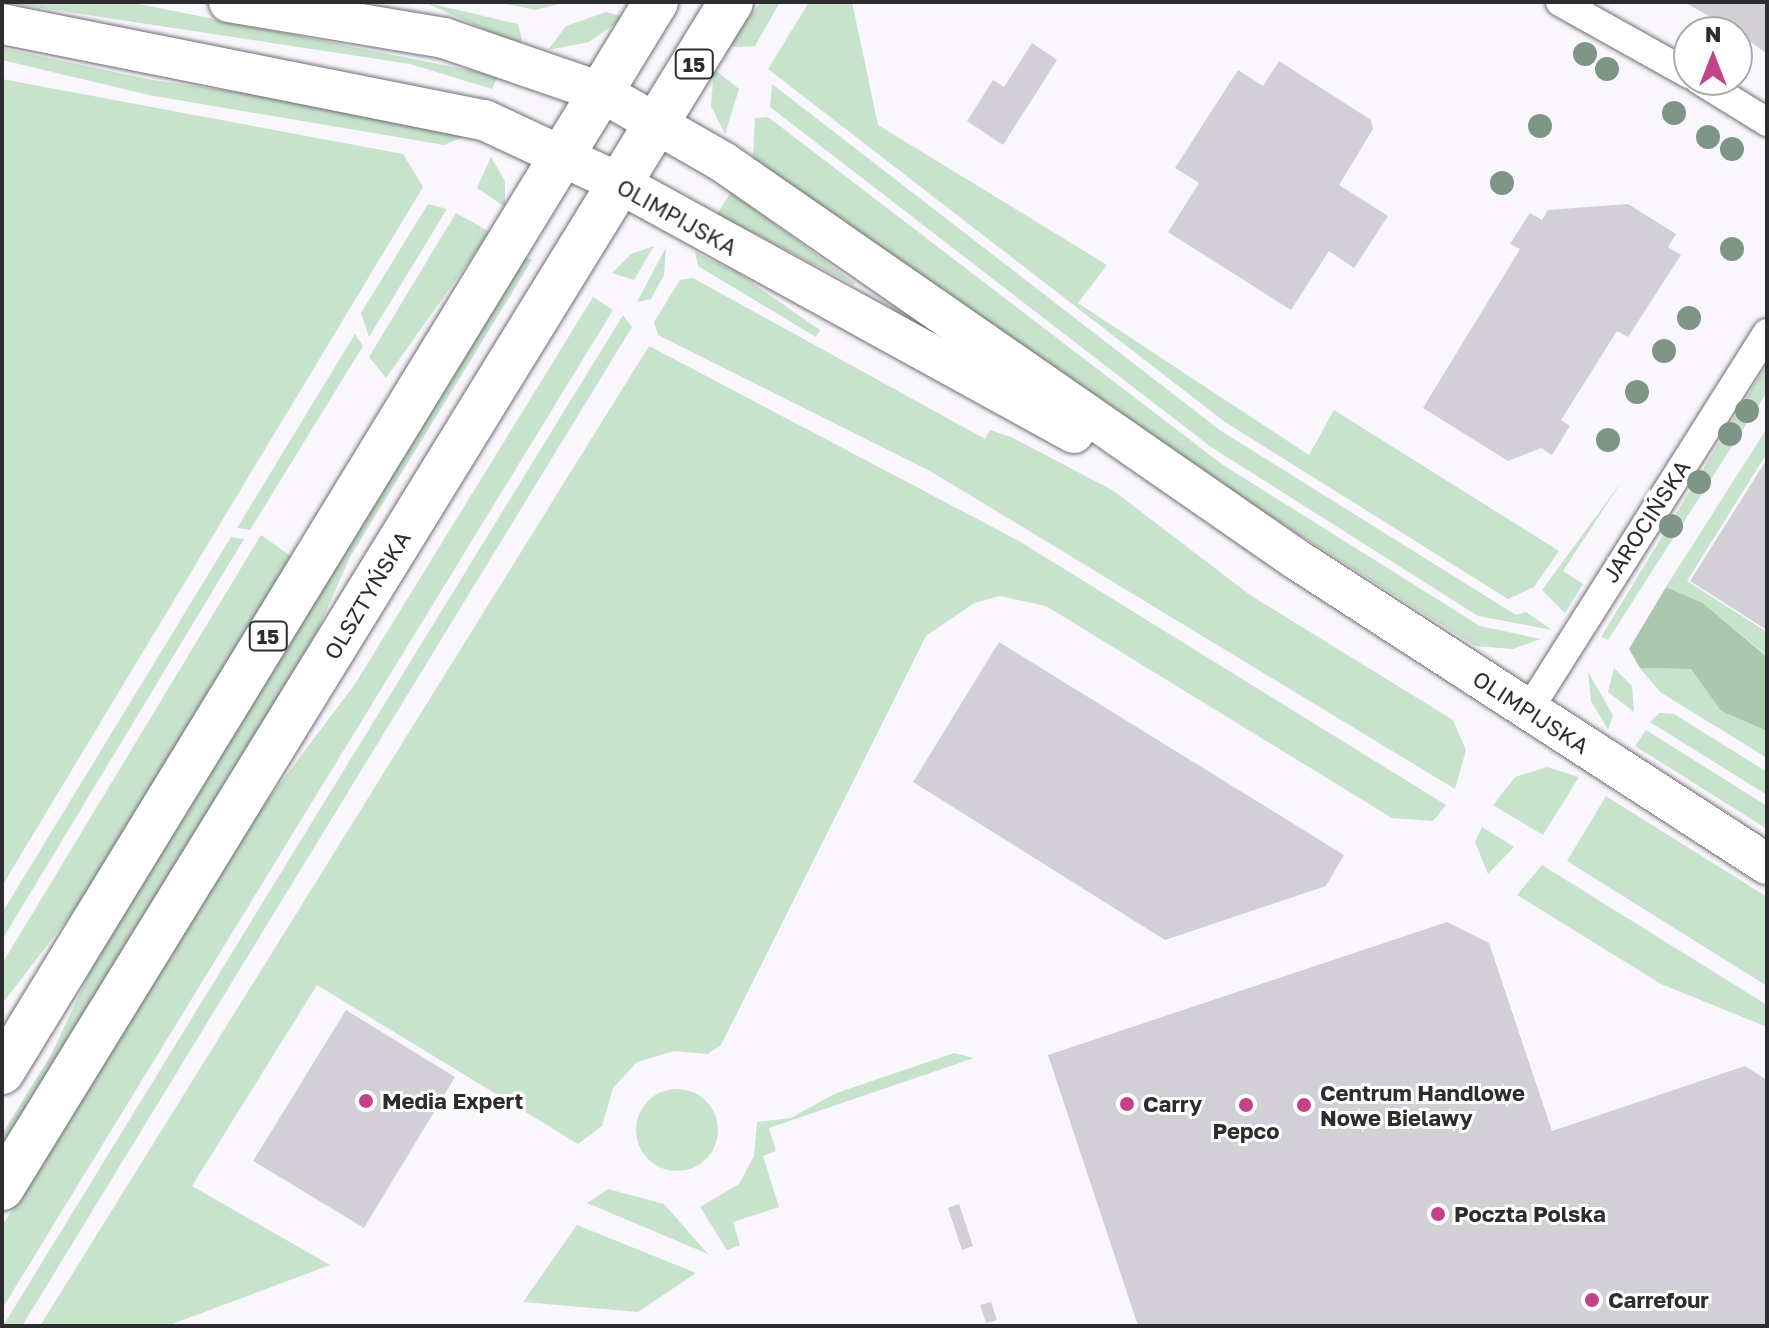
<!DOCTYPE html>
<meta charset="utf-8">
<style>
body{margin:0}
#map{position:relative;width:1769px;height:1328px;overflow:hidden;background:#f9f6fd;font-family:"Golos Text",sans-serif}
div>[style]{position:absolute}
.green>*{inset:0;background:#c8e3cc}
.round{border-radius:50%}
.forest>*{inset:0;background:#abc7ae}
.building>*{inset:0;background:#d2cfd6}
.roads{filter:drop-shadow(0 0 2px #706d73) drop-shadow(0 0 2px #706d73)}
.street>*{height:28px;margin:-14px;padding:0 14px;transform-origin:14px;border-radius:14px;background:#fff}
.secondary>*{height:40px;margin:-20px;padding:0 20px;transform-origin:20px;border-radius:20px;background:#fff}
.primary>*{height:44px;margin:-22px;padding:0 22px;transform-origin:22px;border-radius:22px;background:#fff}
.trees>*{width:24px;height:24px;margin:-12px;border-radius:50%;background:#7f9687}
.dots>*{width:22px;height:22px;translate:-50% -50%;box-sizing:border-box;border:4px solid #fff;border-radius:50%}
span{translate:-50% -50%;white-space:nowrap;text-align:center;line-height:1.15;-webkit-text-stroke:6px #fff;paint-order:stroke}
.shield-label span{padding:2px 6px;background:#fff;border:2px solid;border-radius:6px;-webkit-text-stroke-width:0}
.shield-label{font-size:20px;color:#2d2c2e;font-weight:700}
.street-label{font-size:22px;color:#2d2c2e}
.poi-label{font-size:22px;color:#2d2c2e;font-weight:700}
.left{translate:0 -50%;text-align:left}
.frame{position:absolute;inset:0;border:4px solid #2d2c2e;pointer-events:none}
.north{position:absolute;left:1673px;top:16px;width:80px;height:80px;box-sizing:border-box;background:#fff;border:2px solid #ababab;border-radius:50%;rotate:0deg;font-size:22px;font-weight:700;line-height:32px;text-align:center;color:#2d2c2e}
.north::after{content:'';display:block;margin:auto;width:28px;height:36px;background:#c54289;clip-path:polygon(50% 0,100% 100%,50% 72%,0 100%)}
</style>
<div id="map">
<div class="green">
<i style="clip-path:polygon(2px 2px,129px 2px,498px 76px,492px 89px,410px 64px)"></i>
<i style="clip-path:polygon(424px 2px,518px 24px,522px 40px,519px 45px)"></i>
<i style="clip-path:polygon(497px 2px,566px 2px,535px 10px)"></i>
<i style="clip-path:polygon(761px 2px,780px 2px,755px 46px,733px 47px,729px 41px)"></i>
<i style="clip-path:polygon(809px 2px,852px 2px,878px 125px,1107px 265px,1078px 303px,1309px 455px,1334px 410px,1559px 551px,1534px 587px,1508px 599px,1225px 422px,768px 69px)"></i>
<i style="clip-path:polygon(606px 12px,625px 17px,589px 42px,548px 50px,566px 26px)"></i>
<i style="clip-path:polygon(2px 48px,152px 80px,369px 111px,463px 137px,444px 145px,149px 95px,2px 60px)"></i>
<i style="clip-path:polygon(714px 69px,739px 89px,725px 134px,711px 106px)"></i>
<i style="clip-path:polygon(2px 79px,403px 154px,423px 187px,2px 886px)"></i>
<i style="clip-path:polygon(772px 84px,1221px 431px,1516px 615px,1526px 612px,1552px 630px,1478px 616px,1211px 447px,770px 107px)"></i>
<i style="clip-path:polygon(768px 117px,1223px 465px,1480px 626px,1541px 639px,1513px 649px,1475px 646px,1153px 442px,753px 158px,755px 118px)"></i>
<i style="clip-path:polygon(491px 157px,505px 181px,505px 207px,477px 188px)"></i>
<i style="clip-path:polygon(731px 192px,855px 283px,854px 285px,717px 214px)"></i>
<i style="clip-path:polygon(428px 204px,447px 209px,369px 337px,361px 313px)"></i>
<i style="clip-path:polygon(456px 213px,490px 232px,386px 378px,369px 357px)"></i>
<i style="clip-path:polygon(654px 246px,634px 280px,612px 273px,631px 254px)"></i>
<i style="clip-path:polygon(666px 247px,664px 275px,651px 299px,637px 302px)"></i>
<i style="clip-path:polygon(695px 252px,738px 273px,820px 330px,816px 337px,698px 266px)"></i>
<i style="clip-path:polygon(521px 255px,532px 260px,350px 557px,310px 648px,2px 1153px,2px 1134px,52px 1053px,112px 925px)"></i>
<i style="clip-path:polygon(693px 278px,985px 439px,990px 430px,1011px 437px,1114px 491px,1250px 595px,1453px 720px,1466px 750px,1455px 789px,930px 471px,658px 335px,654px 322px,680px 280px)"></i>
<i style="clip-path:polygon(593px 297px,613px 310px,2px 1309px,2px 1226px,254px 818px,355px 684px)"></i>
<i style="clip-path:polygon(623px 315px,632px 327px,22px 1326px,3px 1326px)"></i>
<i style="clip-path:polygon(355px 334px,363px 346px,250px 530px,237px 528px)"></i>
<i style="clip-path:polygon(649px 346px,1019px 541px,1446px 805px,1433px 821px,1392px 818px,1046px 606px,1000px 596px,974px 603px,926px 636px,721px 1045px,708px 1054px,674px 1051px,637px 1062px,613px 1088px,602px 1126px,578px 1144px,317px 985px,192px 1186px,330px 1265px,167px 1326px,40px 1326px)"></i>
<i style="clip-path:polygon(1767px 364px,1767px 392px,1608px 640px,1601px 637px)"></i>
<i style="clip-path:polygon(1767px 428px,1767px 453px,1687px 581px,1767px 632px,1767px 656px,1703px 603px,1666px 587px)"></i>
<i style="clip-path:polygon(1622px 481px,1563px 571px,1583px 584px,1565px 613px,1542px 590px)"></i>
<i style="clip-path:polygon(261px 535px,295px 559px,85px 896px,2px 1004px,2px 964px)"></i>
<i style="clip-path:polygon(231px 537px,244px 539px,2px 940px,2px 913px)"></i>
<i style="clip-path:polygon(1614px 668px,1632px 686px,1634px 712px,1608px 692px)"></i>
<i style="clip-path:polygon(1640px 668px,1691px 669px,1721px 711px,1767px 731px,1767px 758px,1660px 692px)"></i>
<i style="clip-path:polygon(1588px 672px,1613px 715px,1608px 730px,1591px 701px)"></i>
<i style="clip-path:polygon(1659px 713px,1674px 714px,1767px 772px,1767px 795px,1650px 722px)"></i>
<i style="clip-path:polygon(1646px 730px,1767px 806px,1767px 829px,1635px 746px)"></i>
<i style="clip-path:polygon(1547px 767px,1579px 777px,1543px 835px,1493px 805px,1515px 777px)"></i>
<i style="clip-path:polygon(1606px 796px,1767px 897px,1767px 986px,1567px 861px)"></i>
<i style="clip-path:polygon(1482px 827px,1514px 847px,1488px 874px,1475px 842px)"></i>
<i style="clip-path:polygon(1542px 865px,1767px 1005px,1767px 1027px,1661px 984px,1517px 895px)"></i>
<i style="clip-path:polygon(954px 1053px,974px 1058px,769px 1128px,776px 1151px,763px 1156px,779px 1207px,733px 1222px,740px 1245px,727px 1250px,700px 1207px,739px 1184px,754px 1156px,757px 1122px,791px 1118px,834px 1094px)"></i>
<i class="round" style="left:636px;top:1089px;width:82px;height:82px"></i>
<i style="clip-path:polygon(608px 1189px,664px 1204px,708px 1254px,587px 1203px)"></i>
<i style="clip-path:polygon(577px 1225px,696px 1273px,638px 1312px,523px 1302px)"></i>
</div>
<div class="forest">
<i style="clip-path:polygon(1666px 587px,1703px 603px,1767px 657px,1767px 731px,1721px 711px,1691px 669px,1640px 668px,1629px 649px)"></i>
</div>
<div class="building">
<i style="clip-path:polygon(1684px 2px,1767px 2px,1767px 54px,1737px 32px)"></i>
<i style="clip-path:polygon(1032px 43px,1057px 60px,1003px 145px,967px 121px,993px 80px,1004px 87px)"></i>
<i style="clip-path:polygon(1279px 61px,1371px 120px,1373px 129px,1339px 185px,1388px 216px,1354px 268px,1329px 251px,1291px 310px,1168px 232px,1199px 183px,1175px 168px,1238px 70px,1263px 86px)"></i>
<i style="clip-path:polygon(1628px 204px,1676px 234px,1668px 247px,1681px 255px,1628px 337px,1617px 331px,1561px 420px,1570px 426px,1552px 455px,1541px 448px,1508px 461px,1423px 408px,1520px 249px,1510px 244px,1530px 213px,1542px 220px,1548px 210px)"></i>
<i style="clip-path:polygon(1767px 459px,1767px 630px,1690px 581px)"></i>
<i style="clip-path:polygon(999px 642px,1344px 855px,1326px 886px,1165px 940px,913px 782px)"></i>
<i style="clip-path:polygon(1447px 922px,1489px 943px,1552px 1131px,1745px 1066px,1767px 1080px,1767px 1326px,1138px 1326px,1048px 1055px)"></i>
<i style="clip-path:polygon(346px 1010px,455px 1077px,364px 1228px,253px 1161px)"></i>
<i style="clip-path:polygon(959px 1204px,973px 1246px,962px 1250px,948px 1208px)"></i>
<i style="clip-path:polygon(991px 1302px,997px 1320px,986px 1323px,980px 1305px)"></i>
</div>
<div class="roads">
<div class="street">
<i style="left:1560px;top:2px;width:148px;rotate:29.2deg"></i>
<i style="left:1699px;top:80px;width:80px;rotate:31.7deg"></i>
<i style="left:1528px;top:711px;width:447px;rotate:-57.7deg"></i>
</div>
<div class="secondary">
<i style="left:229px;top:2px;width:218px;rotate:9.5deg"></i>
<i style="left:444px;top:38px;width:166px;rotate:19deg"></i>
<i style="left:601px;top:92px;width:141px;rotate:29.8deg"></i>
<i style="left:723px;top:162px;width:697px;rotate:34.72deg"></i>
<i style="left:1296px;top:559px;width:561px;rotate:32.93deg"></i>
<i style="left:2px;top:24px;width:491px;rotate:11.3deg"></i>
<i style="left:484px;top:120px;width:149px;rotate:25deg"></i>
<i style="left:619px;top:183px;width:519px;rotate:28.79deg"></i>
</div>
<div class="primary">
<i style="left:2px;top:1072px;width:1254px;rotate:-58.57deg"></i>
<i style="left:2px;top:1188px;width:1392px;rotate:-58.42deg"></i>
</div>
</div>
<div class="trees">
<i style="left:1585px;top:54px"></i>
<i style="left:1607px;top:69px"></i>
<i style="left:1674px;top:113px"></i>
<i style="left:1540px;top:126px"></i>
<i style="left:1708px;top:137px"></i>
<i style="left:1732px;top:149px"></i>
<i style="left:1502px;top:183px"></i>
<i style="left:1732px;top:249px"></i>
<i style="left:1689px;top:318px"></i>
<i style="left:1664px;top:351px"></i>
<i style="left:1637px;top:392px"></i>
<i style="left:1747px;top:411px"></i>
<i style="left:1730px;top:434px"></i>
<i style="left:1608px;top:440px"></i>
<i style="left:1699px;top:482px"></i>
<i style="left:1671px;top:526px"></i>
</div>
<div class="dots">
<i style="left:366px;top:1101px;background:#c54289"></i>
<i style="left:1127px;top:1104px;background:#c54289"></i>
<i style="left:1246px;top:1105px;background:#c54289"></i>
<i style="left:1304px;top:1105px;background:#c54289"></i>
<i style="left:1438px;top:1214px;background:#c54289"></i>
<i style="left:1592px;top:1300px;background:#c54289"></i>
</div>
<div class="shield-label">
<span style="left:694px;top:64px">15</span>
<span style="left:268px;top:636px">15</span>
</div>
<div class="street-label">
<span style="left:677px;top:217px;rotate:29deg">OLIMPIJSKA</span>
<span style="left:1646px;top:521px;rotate:-57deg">JAROCIŃSKA</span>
<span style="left:367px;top:595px;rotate:-59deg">OLSZTYŃSKA</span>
<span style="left:1531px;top:712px;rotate:33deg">OLIMPIJSKA</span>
</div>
<div class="poi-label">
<span class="left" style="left:1320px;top:1105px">Centrum Handlowe<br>Nowe Bielawy</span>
<span class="left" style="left:382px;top:1101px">Media Expert</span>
<span class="left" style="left:1143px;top:1104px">Carry</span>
<span style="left:1246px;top:1131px">Pepco</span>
<span class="left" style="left:1454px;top:1214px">Poczta Polska</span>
<span class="left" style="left:1608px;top:1300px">Carrefour</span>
</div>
<div class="frame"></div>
<div class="north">N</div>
</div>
